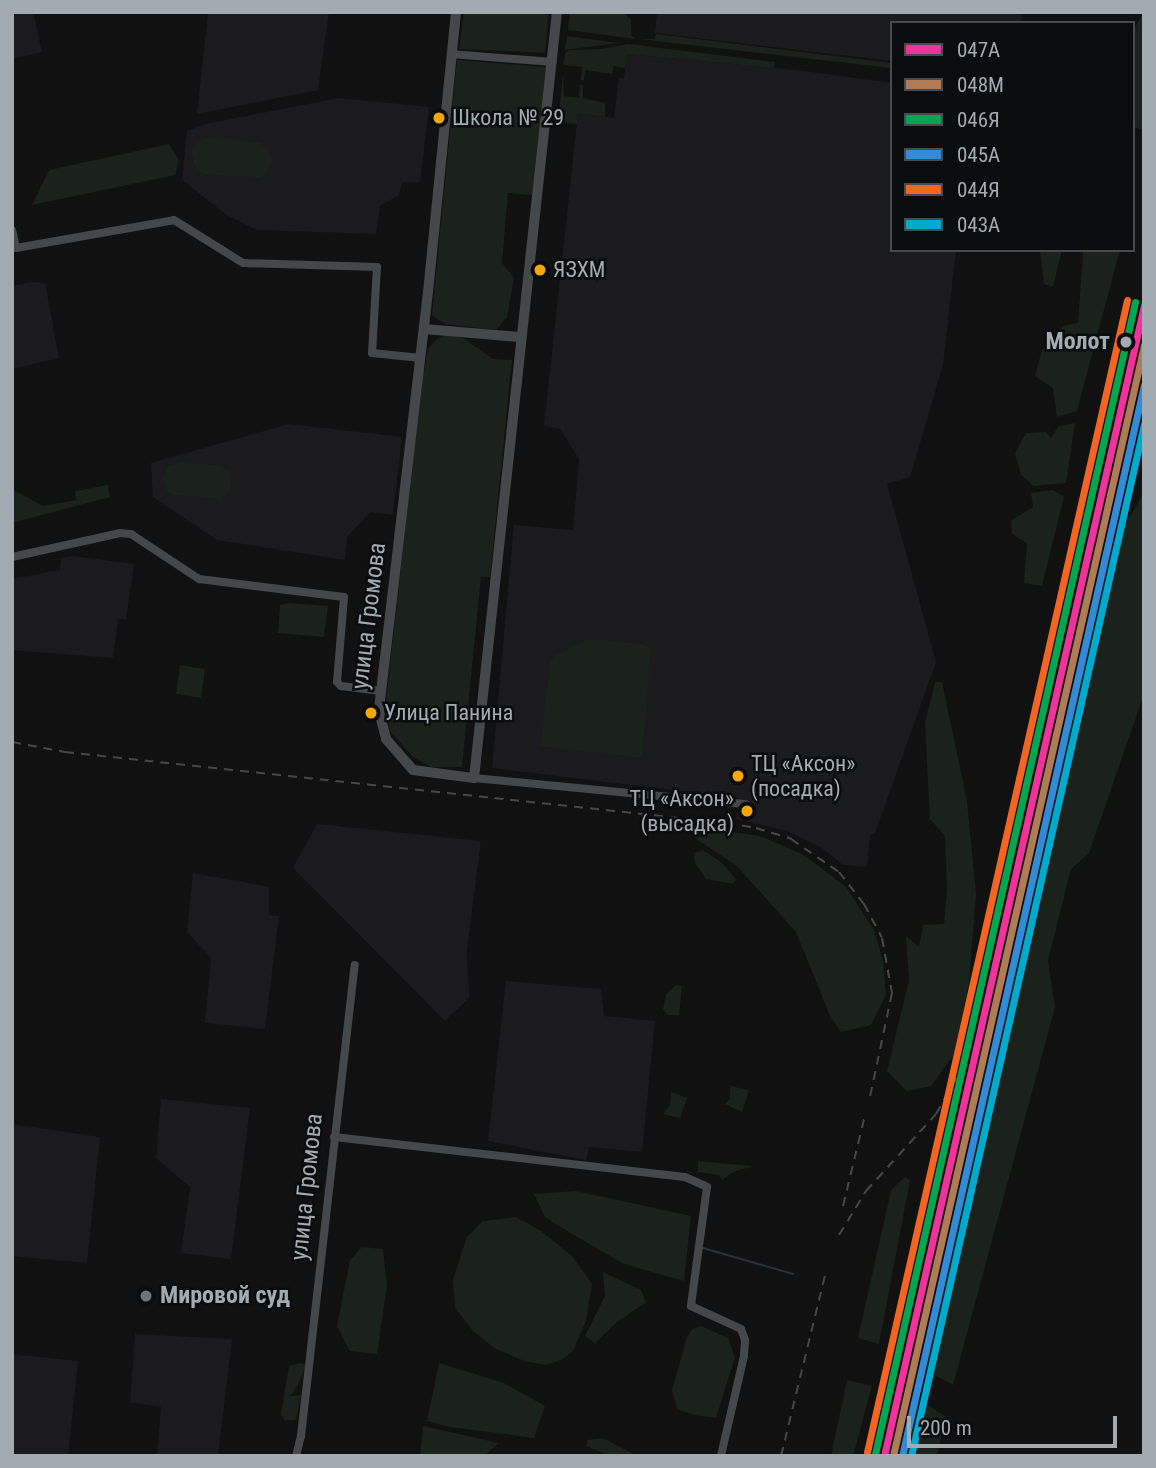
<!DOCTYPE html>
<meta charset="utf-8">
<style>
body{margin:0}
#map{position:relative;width:1156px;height:1468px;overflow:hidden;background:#111;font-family:"Roboto Condensed",sans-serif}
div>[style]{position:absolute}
.built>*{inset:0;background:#1b1b1d}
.green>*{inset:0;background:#1b211b}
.stream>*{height:2px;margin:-1px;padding:0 1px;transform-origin:1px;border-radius:1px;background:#293235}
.minor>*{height:8px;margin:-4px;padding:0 4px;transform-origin:4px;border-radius:4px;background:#45484a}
.tertiary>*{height:10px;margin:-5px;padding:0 5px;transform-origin:5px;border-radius:5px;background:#45484a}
.rail>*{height:2px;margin-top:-1px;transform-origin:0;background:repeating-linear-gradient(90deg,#464749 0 9px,transparent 0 16px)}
.rail-1>*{height:7px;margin:-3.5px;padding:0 3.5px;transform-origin:3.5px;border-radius:3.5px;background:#ef339a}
.rail-2>*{height:7px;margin:-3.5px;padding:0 3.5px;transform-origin:3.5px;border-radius:3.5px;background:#b07c57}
.rail-3>*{height:7px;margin:-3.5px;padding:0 3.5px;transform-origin:3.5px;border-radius:3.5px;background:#00a651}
.rail-4>*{height:7px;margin:-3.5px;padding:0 3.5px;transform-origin:3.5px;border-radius:3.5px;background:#338bd7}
.rail-5>*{height:7px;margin:-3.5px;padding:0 3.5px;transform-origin:3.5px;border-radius:3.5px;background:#f26522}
.rail-6>*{height:7px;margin:-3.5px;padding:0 3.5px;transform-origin:3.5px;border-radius:3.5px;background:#00a9ce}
.dots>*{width:19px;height:19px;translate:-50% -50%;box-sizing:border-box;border:4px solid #0b0c0d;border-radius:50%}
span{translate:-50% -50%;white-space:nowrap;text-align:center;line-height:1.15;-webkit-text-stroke:5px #0b0c0d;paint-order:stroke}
.bus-label{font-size:22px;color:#a2aab2}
.left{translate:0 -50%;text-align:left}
.right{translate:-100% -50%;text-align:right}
.stop-label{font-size:24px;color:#a2aab2;font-weight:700}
.street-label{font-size:24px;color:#a2aab2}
.poi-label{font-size:24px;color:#a2aab2;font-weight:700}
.frame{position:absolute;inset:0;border:14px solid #a2aab2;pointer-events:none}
.legend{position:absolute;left:890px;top:21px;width:245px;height:231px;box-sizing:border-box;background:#0b0c0d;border:2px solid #474b4f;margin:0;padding:9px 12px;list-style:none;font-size:21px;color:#a2aab2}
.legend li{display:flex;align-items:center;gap:14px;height:35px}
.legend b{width:35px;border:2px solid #474b4f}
.scale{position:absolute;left:907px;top:1416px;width:210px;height:32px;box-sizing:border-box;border:4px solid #a2aab2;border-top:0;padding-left:9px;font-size:21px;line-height:24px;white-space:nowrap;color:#a2aab2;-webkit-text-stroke:5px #0b0c0d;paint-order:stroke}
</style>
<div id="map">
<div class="built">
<i style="clip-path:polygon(12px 12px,33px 12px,42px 52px,12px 59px)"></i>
<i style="clip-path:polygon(329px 12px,318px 90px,197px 114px,208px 13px)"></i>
<i style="clip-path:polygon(657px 12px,1022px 12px,1021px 23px,892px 23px,892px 61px,655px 33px)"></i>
<i style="clip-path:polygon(627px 54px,797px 70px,892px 83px,892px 250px,956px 250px,943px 365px,910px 477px,887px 484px,936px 662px,875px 833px,870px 835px,867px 867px,843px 865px,822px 848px,787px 831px,736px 819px,738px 798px,492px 768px,514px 525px,573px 530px,579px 459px,560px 429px,544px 426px,578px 113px,614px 118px,619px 78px,624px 78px)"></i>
<i style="clip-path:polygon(339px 98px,429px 107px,420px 183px,402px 182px,399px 195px,380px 206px,376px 234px,257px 230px,227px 215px,182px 180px,187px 131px,205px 124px)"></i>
<i style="clip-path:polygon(31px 282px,45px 283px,59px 358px,12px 369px,12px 286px)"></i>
<i style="clip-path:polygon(289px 424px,402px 437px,393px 515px,370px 512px,347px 537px,345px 560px,217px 540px,153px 497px,151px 463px)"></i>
<i style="clip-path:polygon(73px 556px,134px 564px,126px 619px,118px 619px,113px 658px,12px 650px,12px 579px,60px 570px,61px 558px)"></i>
<i style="clip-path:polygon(317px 824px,481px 841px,467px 950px,469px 998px,445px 1021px,293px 868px)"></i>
<i style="clip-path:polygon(193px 873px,269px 887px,269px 915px,279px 916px,265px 1029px,205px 1023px,211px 958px,187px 932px)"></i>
<i style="clip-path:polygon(506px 981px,601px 989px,604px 1016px,655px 1021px,642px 1152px,589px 1147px,586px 1160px,488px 1141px)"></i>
<i style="clip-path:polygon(161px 1099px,250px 1108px,231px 1259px,181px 1253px,190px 1187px,156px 1158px)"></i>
<i style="clip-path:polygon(12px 1124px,100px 1137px,87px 1263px,12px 1256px)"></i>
<i style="clip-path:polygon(135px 1334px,232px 1339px,218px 1456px,157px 1456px,161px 1407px,130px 1402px)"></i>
<i style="clip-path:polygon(12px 1354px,78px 1361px,68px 1456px,12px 1456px)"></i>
</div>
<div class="green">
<i style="clip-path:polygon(464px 12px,549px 12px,545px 53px,459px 49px)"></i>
<i style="clip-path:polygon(570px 12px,623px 12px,631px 20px,631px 35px,635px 39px,568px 30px)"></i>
<i style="clip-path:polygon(1144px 12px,1144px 130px,1133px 127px,1133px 30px)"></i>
<i style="clip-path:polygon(656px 34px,892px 63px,892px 68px,638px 39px,655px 39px)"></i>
<i style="clip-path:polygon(567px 36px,618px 43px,565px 50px)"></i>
<i style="clip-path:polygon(629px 44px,774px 62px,774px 68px,627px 54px,625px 68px,614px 66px,612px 74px,585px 70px,584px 80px,581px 80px,582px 67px,563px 65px,566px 52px,570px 50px,601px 49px)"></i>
<i style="clip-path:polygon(457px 60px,546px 67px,532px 195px,508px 193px,502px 263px,514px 278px,507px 317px,496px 330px,445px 324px,432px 315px)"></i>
<i style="clip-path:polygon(563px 73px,564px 96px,579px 98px,580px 84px,583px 85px,583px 98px,605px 103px,605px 117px,578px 113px,577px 124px,558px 122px)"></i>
<i style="clip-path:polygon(211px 137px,260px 143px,268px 149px,272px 163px,265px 175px,259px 178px,204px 174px,196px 168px,191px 154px,197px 141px)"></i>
<i style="clip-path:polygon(169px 144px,179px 160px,175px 175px,32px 205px,49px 170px)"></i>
<i style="clip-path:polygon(1040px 250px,1062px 250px,1053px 287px,1044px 284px)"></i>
<i style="clip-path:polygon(1080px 250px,1120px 250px,1077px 411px,1057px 417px,1053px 388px,1035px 376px,1042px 350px,1063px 326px,1078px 323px,1083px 252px)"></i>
<i style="clip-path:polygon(447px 335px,463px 338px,493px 359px,512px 360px,490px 577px,481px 577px,462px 767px,431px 767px,413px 757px,390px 731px,385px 710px,421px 389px,428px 349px,437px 339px)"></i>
<i style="clip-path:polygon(1075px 423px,1066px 483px,1034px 486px,1021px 475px,1015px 453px,1026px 433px,1046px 432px,1051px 438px,1058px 427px)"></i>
<i style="clip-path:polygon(181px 462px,222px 466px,229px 472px,231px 490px,221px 499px,174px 495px,167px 490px,162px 478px,168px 466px)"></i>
<i style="clip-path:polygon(108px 485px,110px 497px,12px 523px,12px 489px,43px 506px,76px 500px,75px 491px)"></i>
<i style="clip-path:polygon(1053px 490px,1064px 497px,1042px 586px,1024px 583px,1027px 543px,1012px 534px,1011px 521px,1033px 507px,1031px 493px)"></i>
<i style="clip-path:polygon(1144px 492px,1144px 694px,1089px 853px,1071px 869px,1048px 961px,1055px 1007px,953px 1385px,920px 1367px,1034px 889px,1099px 569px)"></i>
<i style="clip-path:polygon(289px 603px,328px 606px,324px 637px,278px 633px,280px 605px)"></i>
<i style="clip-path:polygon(588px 639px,643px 644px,651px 650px,642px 758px,540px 746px,550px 662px,558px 654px)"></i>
<i style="clip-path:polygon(180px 665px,205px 669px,201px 698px,176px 694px)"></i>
<i style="clip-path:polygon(935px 682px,942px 682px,967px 801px,976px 894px,969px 983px,954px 1054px,931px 1086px,907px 1091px,887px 1071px,909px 981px,906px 936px,919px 947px,923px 925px,944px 924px,947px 889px,945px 836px,930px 819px,925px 723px)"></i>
<i style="clip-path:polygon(698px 827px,760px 836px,804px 855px,846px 887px,874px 930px,883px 961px,886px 995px,871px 1025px,841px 1032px,831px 1018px,796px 932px,737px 866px,696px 839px)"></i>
<i style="clip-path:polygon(703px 850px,721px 862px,736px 879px,733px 884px,706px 879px,695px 863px,694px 853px)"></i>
<i style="clip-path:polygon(676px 985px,682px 986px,679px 1015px,668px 1015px,663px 1009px,666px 994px)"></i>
<i style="clip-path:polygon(730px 1086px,749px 1090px,742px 1112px,725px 1104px,730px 1099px)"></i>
<i style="clip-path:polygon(671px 1092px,687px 1098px,680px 1118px,663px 1114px,670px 1105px)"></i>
<i style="clip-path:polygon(698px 1161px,751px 1166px,751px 1167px,735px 1171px,722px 1180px,719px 1175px,698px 1172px)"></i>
<i style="clip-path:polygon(905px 1177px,910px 1180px,879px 1344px,858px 1338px,891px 1190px)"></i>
<i style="clip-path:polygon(576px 1191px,691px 1216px,684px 1281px,624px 1264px,567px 1231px,545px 1217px,534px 1194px)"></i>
<i style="clip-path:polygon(516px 1217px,541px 1231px,572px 1256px,592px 1284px,586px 1321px,573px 1351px,563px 1359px,546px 1365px,524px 1361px,494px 1348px,472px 1330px,455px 1307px,453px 1280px,467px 1237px,483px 1221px)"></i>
<i style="clip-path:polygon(362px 1247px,383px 1249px,387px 1285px,377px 1354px,350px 1351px,337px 1326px,350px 1260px)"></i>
<i style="clip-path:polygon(603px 1272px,641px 1290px,646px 1302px,617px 1322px,595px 1343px,585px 1336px,605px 1296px)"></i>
<i style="clip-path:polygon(701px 1326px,728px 1338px,735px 1357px,716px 1418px,694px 1415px,677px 1409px,672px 1390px,687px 1337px,692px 1329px)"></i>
<i style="clip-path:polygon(301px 1363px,306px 1365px,298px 1385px,290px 1396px,301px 1395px,298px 1411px,295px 1420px,285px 1421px,281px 1414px,289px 1366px)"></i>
<i style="clip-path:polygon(439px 1363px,504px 1383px,545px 1406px,534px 1438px,450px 1427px,427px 1421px)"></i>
<i style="clip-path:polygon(847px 1380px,872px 1386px,853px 1456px,831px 1456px)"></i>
<i style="clip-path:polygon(912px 1395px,946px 1417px,937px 1456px,900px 1456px)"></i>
<i style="clip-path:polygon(423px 1426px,499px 1443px,484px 1456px,420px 1456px)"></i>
<i style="clip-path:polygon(603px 1438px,637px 1456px,610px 1456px,586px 1446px,588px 1440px)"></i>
</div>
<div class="stream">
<i style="left:703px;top:1248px;width:94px;rotate:16.1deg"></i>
</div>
<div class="minor">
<i style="left:451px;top:54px;width:102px;rotate:4.5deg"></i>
<i style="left:12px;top:230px;width:18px;rotate:77deg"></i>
<i style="left:16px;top:248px;width:160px;rotate:-10deg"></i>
<i style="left:174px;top:220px;width:81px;rotate:31.9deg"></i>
<i style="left:243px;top:263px;width:134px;rotate:1.7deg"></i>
<i style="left:377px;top:267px;width:86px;rotate:93.3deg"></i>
<i style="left:372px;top:353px;width:49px;rotate:5.8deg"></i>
<i style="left:12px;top:557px;width:111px;rotate:-12.5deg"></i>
<i style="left:120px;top:533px;width:11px;rotate:5deg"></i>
<i style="left:131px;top:534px;width:82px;rotate:33.5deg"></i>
<i style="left:199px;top:579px;width:146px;rotate:7.1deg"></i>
<i style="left:344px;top:597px;width:85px;rotate:94.7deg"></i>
<i style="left:337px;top:682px;width:6px;rotate:45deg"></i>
<i style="left:341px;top:686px;width:40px;rotate:7.1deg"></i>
<i style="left:474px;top:778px;width:273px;rotate:5.5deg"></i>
<i style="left:334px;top:1137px;width:353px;rotate:6.5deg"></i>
<i style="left:685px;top:1177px;width:24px;rotate:24deg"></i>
<i style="left:707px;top:1187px;width:120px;rotate:97.7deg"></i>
<i style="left:691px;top:1306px;width:55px;rotate:24.7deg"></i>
<i style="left:741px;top:1329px;width:12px;rotate:70deg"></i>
<i style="left:745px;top:1340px;width:16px;rotate:94deg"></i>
<i style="left:744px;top:1356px;width:103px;rotate:103deg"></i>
<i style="left:296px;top:1456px;width:21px;rotate:-76deg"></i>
<i style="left:301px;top:1436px;width:474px;rotate:-83.5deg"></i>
</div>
<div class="tertiary">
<i style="left:456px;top:12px;width:281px;rotate:95.7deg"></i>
<i style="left:428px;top:292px;width:423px;rotate:96.7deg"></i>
<i style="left:379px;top:712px;width:28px;rotate:75deg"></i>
<i style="left:386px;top:739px;width:41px;rotate:48.9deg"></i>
<i style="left:413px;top:770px;width:62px;rotate:7.5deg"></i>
<i style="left:474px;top:778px;width:770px;rotate:-83.82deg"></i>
<i style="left:424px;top:329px;width:96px;rotate:4.8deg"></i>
</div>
<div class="rail">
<i style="left:12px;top:742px;width:54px;rotate:10.7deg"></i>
<i style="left:65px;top:752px;width:665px;rotate:6.13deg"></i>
<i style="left:726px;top:823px;width:30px;rotate:9deg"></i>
<i style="left:756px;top:828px;width:37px;rotate:17deg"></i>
<i style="left:791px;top:839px;width:58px;rotate:34.5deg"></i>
<i style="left:839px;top:872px;width:41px;rotate:52deg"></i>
<i style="left:864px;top:904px;width:38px;rotate:62deg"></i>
<i style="left:882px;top:938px;width:56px;rotate:79.7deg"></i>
<i style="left:892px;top:993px;width:110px;rotate:102deg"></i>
<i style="left:843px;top:1206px;width:94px;rotate:-76.4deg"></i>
<i style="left:839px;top:1235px;width:52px;rotate:-58.5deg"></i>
<i style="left:866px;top:1191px;width:104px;rotate:-47.7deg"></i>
<i style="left:936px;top:1114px;width:51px;rotate:-60.4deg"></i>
<i style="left:961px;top:1070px;width:36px;rotate:-71deg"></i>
<i style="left:781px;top:1456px;width:189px;rotate:-76.3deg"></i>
</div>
<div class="rail-1">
<i style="left:884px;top:1456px;width:1180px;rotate:-77.27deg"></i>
</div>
<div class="rail-2">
<i style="left:893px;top:1456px;width:1139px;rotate:-77.27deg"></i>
</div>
<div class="rail-3">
<i style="left:875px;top:1454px;width:1181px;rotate:-77.28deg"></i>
</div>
<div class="rail-4">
<i style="left:902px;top:1456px;width:1098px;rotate:-77.27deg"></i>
</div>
<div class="rail-5">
<i style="left:867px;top:1452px;width:1181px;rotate:-77.28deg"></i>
</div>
<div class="rail-6">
<i style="left:911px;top:1456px;width:1058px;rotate:-77.28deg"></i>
</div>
<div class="dots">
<i style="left:439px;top:118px;background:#f7a600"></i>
<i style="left:540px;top:270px;background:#f7a600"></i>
<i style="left:1126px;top:342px;background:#a2aab2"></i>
<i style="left:371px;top:713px;background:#f7a600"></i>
<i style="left:738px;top:776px;background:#f7a600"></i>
<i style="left:747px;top:811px;background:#f7a600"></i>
<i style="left:146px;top:1296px;background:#6f747a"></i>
</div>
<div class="bus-label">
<span class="left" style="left:452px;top:118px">Школа № 29</span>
<span class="left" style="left:553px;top:270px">ЯЗХМ</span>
<span class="left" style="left:384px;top:713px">Улица Панина</span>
<span class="left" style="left:751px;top:776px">ТЦ «Аксон»<br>(посадка)</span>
<span class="right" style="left:734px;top:811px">ТЦ «Аксон»<br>(высадка)</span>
</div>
<div class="stop-label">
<span class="right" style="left:1110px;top:342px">Молот</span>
</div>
<div class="street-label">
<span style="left:369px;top:616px;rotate:-83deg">улица Громова</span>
<span style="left:307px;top:1187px;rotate:-84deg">улица Громова</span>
</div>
<div class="poi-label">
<span class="left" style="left:160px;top:1296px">Мировой суд</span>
</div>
<div class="frame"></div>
<ul class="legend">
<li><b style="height:9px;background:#ef339a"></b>047А</li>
<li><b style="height:9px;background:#b07c57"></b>048М</li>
<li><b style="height:9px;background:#00a651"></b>046Я</li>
<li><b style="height:9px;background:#338bd7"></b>045А</li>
<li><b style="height:9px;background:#f26522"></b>044Я</li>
<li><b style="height:9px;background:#00a9ce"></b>043А</li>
</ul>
<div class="scale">200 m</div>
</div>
